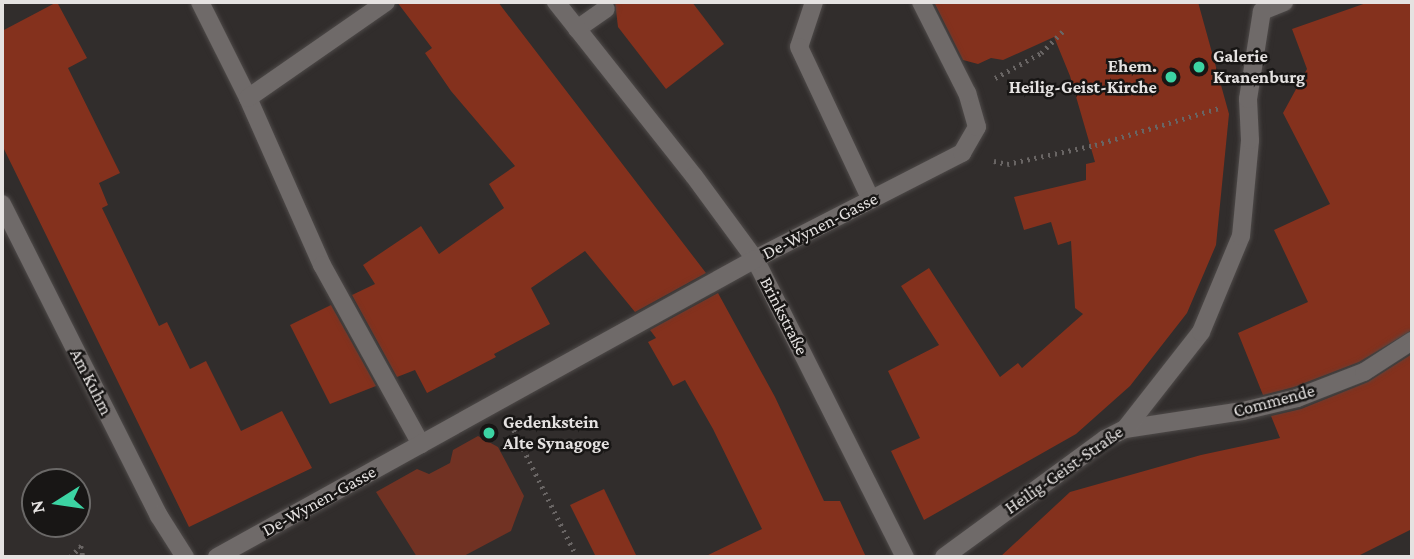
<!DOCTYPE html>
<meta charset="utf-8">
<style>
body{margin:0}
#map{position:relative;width:1414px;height:559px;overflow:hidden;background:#312d2c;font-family:"Crimson Pro",serif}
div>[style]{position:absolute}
.green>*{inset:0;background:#713223}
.building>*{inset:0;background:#84311d}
.path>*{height:4.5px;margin-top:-2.25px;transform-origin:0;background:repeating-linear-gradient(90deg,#696564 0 2px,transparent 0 7px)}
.roads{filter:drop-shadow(0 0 2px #4e4a49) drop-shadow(0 0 2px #4e4a49)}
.lane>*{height:18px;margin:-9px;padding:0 9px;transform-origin:9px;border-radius:9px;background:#6f6a69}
.street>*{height:18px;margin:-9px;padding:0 9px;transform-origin:9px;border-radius:9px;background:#6f6a69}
.dots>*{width:19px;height:19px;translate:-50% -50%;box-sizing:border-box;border:4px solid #181615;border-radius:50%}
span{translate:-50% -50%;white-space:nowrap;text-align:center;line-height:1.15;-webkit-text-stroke:5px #181615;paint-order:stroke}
.poi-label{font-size:18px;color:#e5e2e1;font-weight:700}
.left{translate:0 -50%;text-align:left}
.right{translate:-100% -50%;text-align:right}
.street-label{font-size:18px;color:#e5e2e1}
.frame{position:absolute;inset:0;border:4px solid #e5e2e1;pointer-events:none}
.north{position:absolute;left:21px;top:468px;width:70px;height:70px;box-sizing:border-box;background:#181615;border:2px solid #6a6867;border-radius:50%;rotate:258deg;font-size:19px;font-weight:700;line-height:28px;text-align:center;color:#e5e2e1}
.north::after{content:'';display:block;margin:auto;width:24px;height:32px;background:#3cd4a3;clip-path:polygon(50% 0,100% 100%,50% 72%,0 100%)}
</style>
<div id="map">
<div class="green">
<i style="clip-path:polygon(478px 436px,498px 447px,524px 496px,511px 531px,462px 557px,417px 557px,376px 492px,417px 469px,429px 474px,450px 463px,453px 450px)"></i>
</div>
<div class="building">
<i style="clip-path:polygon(57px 2px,87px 58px,68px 68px,120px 173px,99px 183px,108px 205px,102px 208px,159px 326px,167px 322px,190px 369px,206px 361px,241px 431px,282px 411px,312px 468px,189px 527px,2px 145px,2px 31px)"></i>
<i style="clip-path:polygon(397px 2px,498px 2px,706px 273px,635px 312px,585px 251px,531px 288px,550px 324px,494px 354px,496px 357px,427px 393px,415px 370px,397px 377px,352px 295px,375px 284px,363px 265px,421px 226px,439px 254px,504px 208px,489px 184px,515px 166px,451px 91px,425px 53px,432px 48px)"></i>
<i style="clip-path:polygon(615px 2px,692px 2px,724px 44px,666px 89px,618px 27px)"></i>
<i style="clip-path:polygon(934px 2px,1198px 2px,1229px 114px,1216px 245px,1187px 313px,1130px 386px,1076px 434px,924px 520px,891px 451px,920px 438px,888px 371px,939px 345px,901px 286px,929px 268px,1000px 377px,1018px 363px,1022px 368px,1083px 314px,1075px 308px,1071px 241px,1058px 245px,1051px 222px,1024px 230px,1014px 197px,1086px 180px,1086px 164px,1095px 162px,1070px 76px,1054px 37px,1003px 60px,991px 58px,978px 64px,963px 60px)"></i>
<i style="clip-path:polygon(1369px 2px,1412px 2px,1412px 330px,1359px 362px,1294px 387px,1263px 395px,1238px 333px,1308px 302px,1274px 230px,1330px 204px,1283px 113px,1307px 69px,1292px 29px)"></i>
<i style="clip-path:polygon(718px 293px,775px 397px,824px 501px,840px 501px,866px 557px,704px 557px,762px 529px,713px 429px,685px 380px,673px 386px,648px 342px,656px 338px,650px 330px)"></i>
<i style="clip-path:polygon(331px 305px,376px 386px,330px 404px,290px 325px)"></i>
<i style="clip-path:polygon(1412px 354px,1412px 529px,1356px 557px,1000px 557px,1070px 492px,1201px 455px,1280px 438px,1271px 416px,1301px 409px,1368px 382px)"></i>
<i style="clip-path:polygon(604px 489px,637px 557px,596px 557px,570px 505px)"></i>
</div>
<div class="path">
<i style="left:995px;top:78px;width:52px;rotate:-28.5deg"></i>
<i style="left:1041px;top:53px;width:31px;rotate:-45deg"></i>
<i style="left:994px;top:161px;width:13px;rotate:13deg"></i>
<i style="left:1007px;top:164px;width:90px;rotate:-12.2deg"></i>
<i style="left:1095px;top:145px;width:129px;rotate:-16.6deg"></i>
<i style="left:514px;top:430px;width:142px;rotate:63.6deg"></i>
<i style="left:70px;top:557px;width:16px;rotate:-45deg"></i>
<i style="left:81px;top:546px;width:11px;rotate:80deg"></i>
</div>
<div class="roads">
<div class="lane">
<i style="left:200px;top:2px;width:107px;rotate:63.4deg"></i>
<i style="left:248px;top:98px;width:183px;rotate:66.1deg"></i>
<i style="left:814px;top:2px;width:47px;rotate:108.4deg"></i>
<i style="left:799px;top:47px;width:169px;rotate:64.8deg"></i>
<i style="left:577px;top:29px;width:35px;rotate:-35deg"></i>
<i style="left:248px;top:98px;width:168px;rotate:-34.8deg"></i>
<i style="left:755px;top:259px;width:233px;rotate:-27.1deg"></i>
<i style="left:962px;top:153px;width:30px;rotate:-60deg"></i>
<i style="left:977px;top:127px;width:35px;rotate:-106deg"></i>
<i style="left:967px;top:93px;width:102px;rotate:-116.8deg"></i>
</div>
<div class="street">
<i style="left:556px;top:2px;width:222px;rotate:51.6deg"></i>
<i style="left:694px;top:176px;width:103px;rotate:53.7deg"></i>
<i style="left:755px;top:259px;width:334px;rotate:63.3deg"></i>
<i style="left:1262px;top:11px;width:24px;rotate:-22deg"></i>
<i style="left:2px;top:204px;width:349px;rotate:63.3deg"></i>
<i style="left:159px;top:516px;width:49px;rotate:57.6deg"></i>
<i style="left:322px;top:265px;width:205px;rotate:61.1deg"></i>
<i style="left:1125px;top:429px;width:119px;rotate:-8.7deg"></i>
<i style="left:1243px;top:411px;width:56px;rotate:-13.5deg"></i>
<i style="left:1297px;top:398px;width:72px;rotate:-21.2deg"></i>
<i style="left:1364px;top:372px;width:57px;rotate:-32.9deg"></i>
<i style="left:217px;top:557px;width:615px;rotate:-28.98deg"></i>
<i style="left:944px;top:557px;width:200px;rotate:-36.2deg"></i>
<i style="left:1105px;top:439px;width:22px;rotate:-27deg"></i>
<i style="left:1125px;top:429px;width:123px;rotate:-51.9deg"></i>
<i style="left:1201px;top:332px;width:104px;rotate:-67.4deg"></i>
<i style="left:1241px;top:236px;width:96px;rotate:-84.6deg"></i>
<i style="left:1250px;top:140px;width:41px;rotate:-92.8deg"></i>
<i style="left:1248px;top:99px;width:89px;rotate:-81deg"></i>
</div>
</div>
<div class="dots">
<i style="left:1199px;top:67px;background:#3cd4a3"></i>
<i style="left:1171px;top:77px;background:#3cd4a3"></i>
<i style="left:489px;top:433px;background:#3cd4a3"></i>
</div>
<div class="poi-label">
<span class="left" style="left:1213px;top:67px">Galerie<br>Kranenburg</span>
<span class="right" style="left:1157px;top:77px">Ehem.<br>Heilig-Geist-Kirche</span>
<span class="left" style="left:503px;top:433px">Gedenkstein<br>Alte Synagoge</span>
</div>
<div class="street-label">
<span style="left:820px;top:226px;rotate:-27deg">De-Wynen-Gasse</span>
<span style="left:784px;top:316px;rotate:63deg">Brinkstraße</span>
<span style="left:91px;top:382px;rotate:63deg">Am Kuhm</span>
<span style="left:1274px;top:401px;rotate:-15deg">Commende</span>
<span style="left:1064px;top:470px;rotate:-35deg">Heilig-Geist-Straße</span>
<span style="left:319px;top:501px;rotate:-29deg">De-Wynen-Gasse</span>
</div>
<div class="frame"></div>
<div class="north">N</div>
</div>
